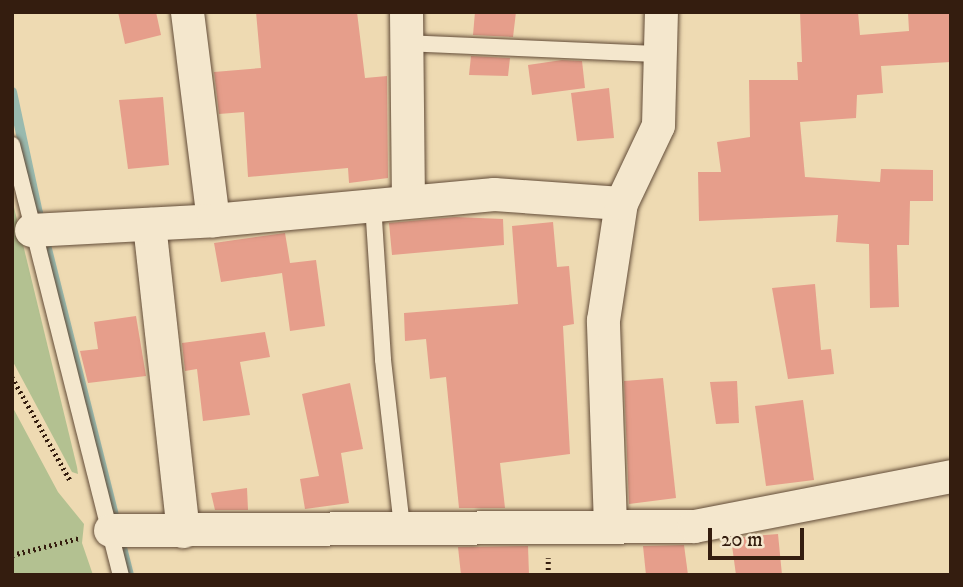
<!DOCTYPE html>
<style>
body{margin:0}
#map{position:relative;width:963px;height:587px;overflow:hidden;background:#eedab2;font-family:"IM FELL DW Pica",serif}
div>[style]{position:absolute}
.green>*{inset:0;background:#b3c191}
.stream>*{height:10px;margin:-5px;padding:0 5px;transform-origin:5px;border-radius:5px;background:#99baaf}
.building>*{inset:0;background:#e69e8b}
.path>*{height:4.5px;margin-top:-2.25px;transform-origin:0;background:repeating-linear-gradient(90deg,#341d0f 0 2px,transparent 0 5.5px)}
.roads{filter:drop-shadow(0 0 2px #624c38) drop-shadow(0 0 2px #624c38)}
.lane>*{height:16px;margin:-8px;padding:0 8px;transform-origin:8px;border-radius:8px;background:#f4e7cd}
.street>*{height:33px;margin:-16.5px;padding:0 16.5px;transform-origin:16.5px;border-radius:16.5px;background:#f4e7cd}
span{translate:-50% -50%;white-space:nowrap;text-align:center;line-height:1.15;-webkit-text-stroke:5px #f4e7cd;paint-order:stroke}
.frame{position:absolute;inset:0;border:14px solid #341d0f;pointer-events:none}
.scale{position:absolute;left:708px;top:528px;width:96px;height:32px;box-sizing:border-box;border:4px solid #341d0f;border-top:0;padding-left:9px;font-size:21px;line-height:24px;white-space:nowrap;color:#341d0f;-webkit-text-stroke:5px #f4e7cd;paint-order:stroke}
</style>
<div id="map">
<div class="green">
<i style="clip-path:polygon(12px 199px,77px 467px,78px 474px,72px 472px,12px 360px)"></i>
<i style="clip-path:polygon(12px 406px,58px 492px,84px 524px,82px 543px,93px 575px,12px 575px)"></i>
</div>
<div class="stream">
<i style="left:12px;top:92px;width:124px;rotate:77.9deg"></i>
<i style="left:38px;top:213px;width:373px;rotate:75.9deg"></i>
</div>
<div class="building">
<i style="clip-path:polygon(118px 12px,156px 12px,161px 35px,125px 44px)"></i>
<i style="clip-path:polygon(256px 12px,357px 12px,365px 78px,387px 76px,388px 178px,349px 183px,348px 168px,248px 177px,244px 112px,219px 114px,214px 72px,261px 68px)"></i>
<i style="clip-path:polygon(475px 12px,516px 12px,513px 37px,473px 35px)"></i>
<i style="clip-path:polygon(800px 12px,858px 12px,860px 35px,909px 31px,908px 12px,951px 12px,951px 62px,881px 66px,883px 93px,857px 95px,856px 118px,800px 122px,805px 177px,880px 182px,881px 169px,933px 170px,933px 201px,910px 201px,909px 245px,897px 245px,899px 307px,870px 308px,869px 244px,836px 242px,838px 215px,699px 221px,698px 172px,721px 172px,717px 142px,750px 137px,749px 80px,798px 80px,797px 62px,802px 62px)"></i>
<i style="clip-path:polygon(471px 56px,510px 58px,508px 76px,469px 75px)"></i>
<i style="clip-path:polygon(562px 60px,582px 61px,585px 88px,532px 95px,528px 65px)"></i>
<i style="clip-path:polygon(609px 88px,614px 138px,577px 141px,571px 93px)"></i>
<i style="clip-path:polygon(163px 97px,169px 165px,128px 169px,119px 100px)"></i>
<i style="clip-path:polygon(455px 217px,503px 219px,504px 245px,392px 255px,389px 223px)"></i>
<i style="clip-path:polygon(553px 222px,557px 267px,569px 266px,574px 324px,563px 326px,570px 454px,500px 463px,505px 508px,459px 508px,446px 377px,430px 379px,426px 339px,405px 341px,404px 313px,518px 304px,512px 226px)"></i>
<i style="clip-path:polygon(285px 233px,290px 263px,316px 260px,325px 326px,290px 331px,282px 273px,221px 282px,214px 243px)"></i>
<i style="clip-path:polygon(815px 284px,821px 350px,831px 349px,834px 374px,788px 379px,772px 288px)"></i>
<i style="clip-path:polygon(136px 316px,146px 376px,88px 383px,80px 351px,98px 349px,94px 322px)"></i>
<i style="clip-path:polygon(265px 332px,270px 357px,240px 362px,250px 415px,203px 421px,197px 369px,185px 371px,182px 343px)"></i>
<i style="clip-path:polygon(663px 378px,676px 498px,629px 504px,624px 381px)"></i>
<i style="clip-path:polygon(737px 381px,739px 423px,716px 424px,710px 382px)"></i>
<i style="clip-path:polygon(350px 383px,363px 449px,341px 453px,349px 503px,305px 509px,300px 479px,319px 476px,302px 394px)"></i>
<i style="clip-path:polygon(803px 400px,814px 480px,766px 486px,755px 406px)"></i>
<i style="clip-path:polygon(247px 488px,248px 510px,215px 510px,211px 493px)"></i>
<i style="clip-path:polygon(778px 534px,782px 575px,736px 575px,731px 538px)"></i>
<i style="clip-path:polygon(684px 545px,688px 575px,646px 575px,643px 546px)"></i>
<i style="clip-path:polygon(528px 546px,529px 575px,461px 575px,458px 547px)"></i>
</div>
<div class="path">
<i style="left:12px;top:377px;width:118px;rotate:60.6deg"></i>
<i style="left:12px;top:555px;width:69px;rotate:-14.2deg"></i>
<i style="left:548px;top:575px;width:17px;rotate:-90deg"></i>
</div>
<div class="roads">
<div class="lane">
<i style="left:406px;top:43px;width:254px;rotate:2.5deg"></i>
<i style="left:12px;top:145px;width:444px;rotate:75.8deg"></i>
<i style="left:373px;top:204px;width:156px;rotate:86.3deg"></i>
<i style="left:383px;top:360px;width:167px;rotate:83.5deg"></i>
</div>
<div class="street">
<i style="left:187px;top:12px;width:210px;rotate:82.9deg"></i>
<i style="left:406px;top:12px;width:189px;rotate:89.4deg"></i>
<i style="left:149px;top:224px;width:309px;rotate:83.7deg"></i>
<i style="left:31px;top:230px;width:182px;rotate:-3.1deg"></i>
<i style="left:213px;top:220px;width:282px;rotate:-5.3deg"></i>
<i style="left:494px;top:194px;width:127px;rotate:4.1deg"></i>
<i style="left:610px;top:525px;width:205px;rotate:-92deg"></i>
<i style="left:603px;top:320px;width:118px;rotate:-81.3deg"></i>
<i style="left:621px;top:203px;width:86px;rotate:-64.6deg"></i>
<i style="left:658px;top:125px;width:113px;rotate:-88.5deg"></i>
<i style="left:110px;top:530px;width:584px;rotate:-0.39deg"></i>
<i style="left:694px;top:526px;width:262px;rotate:-11deg"></i>
</div>
</div>
<div class="frame"></div>
<div class="scale">20 m</div>
</div>
